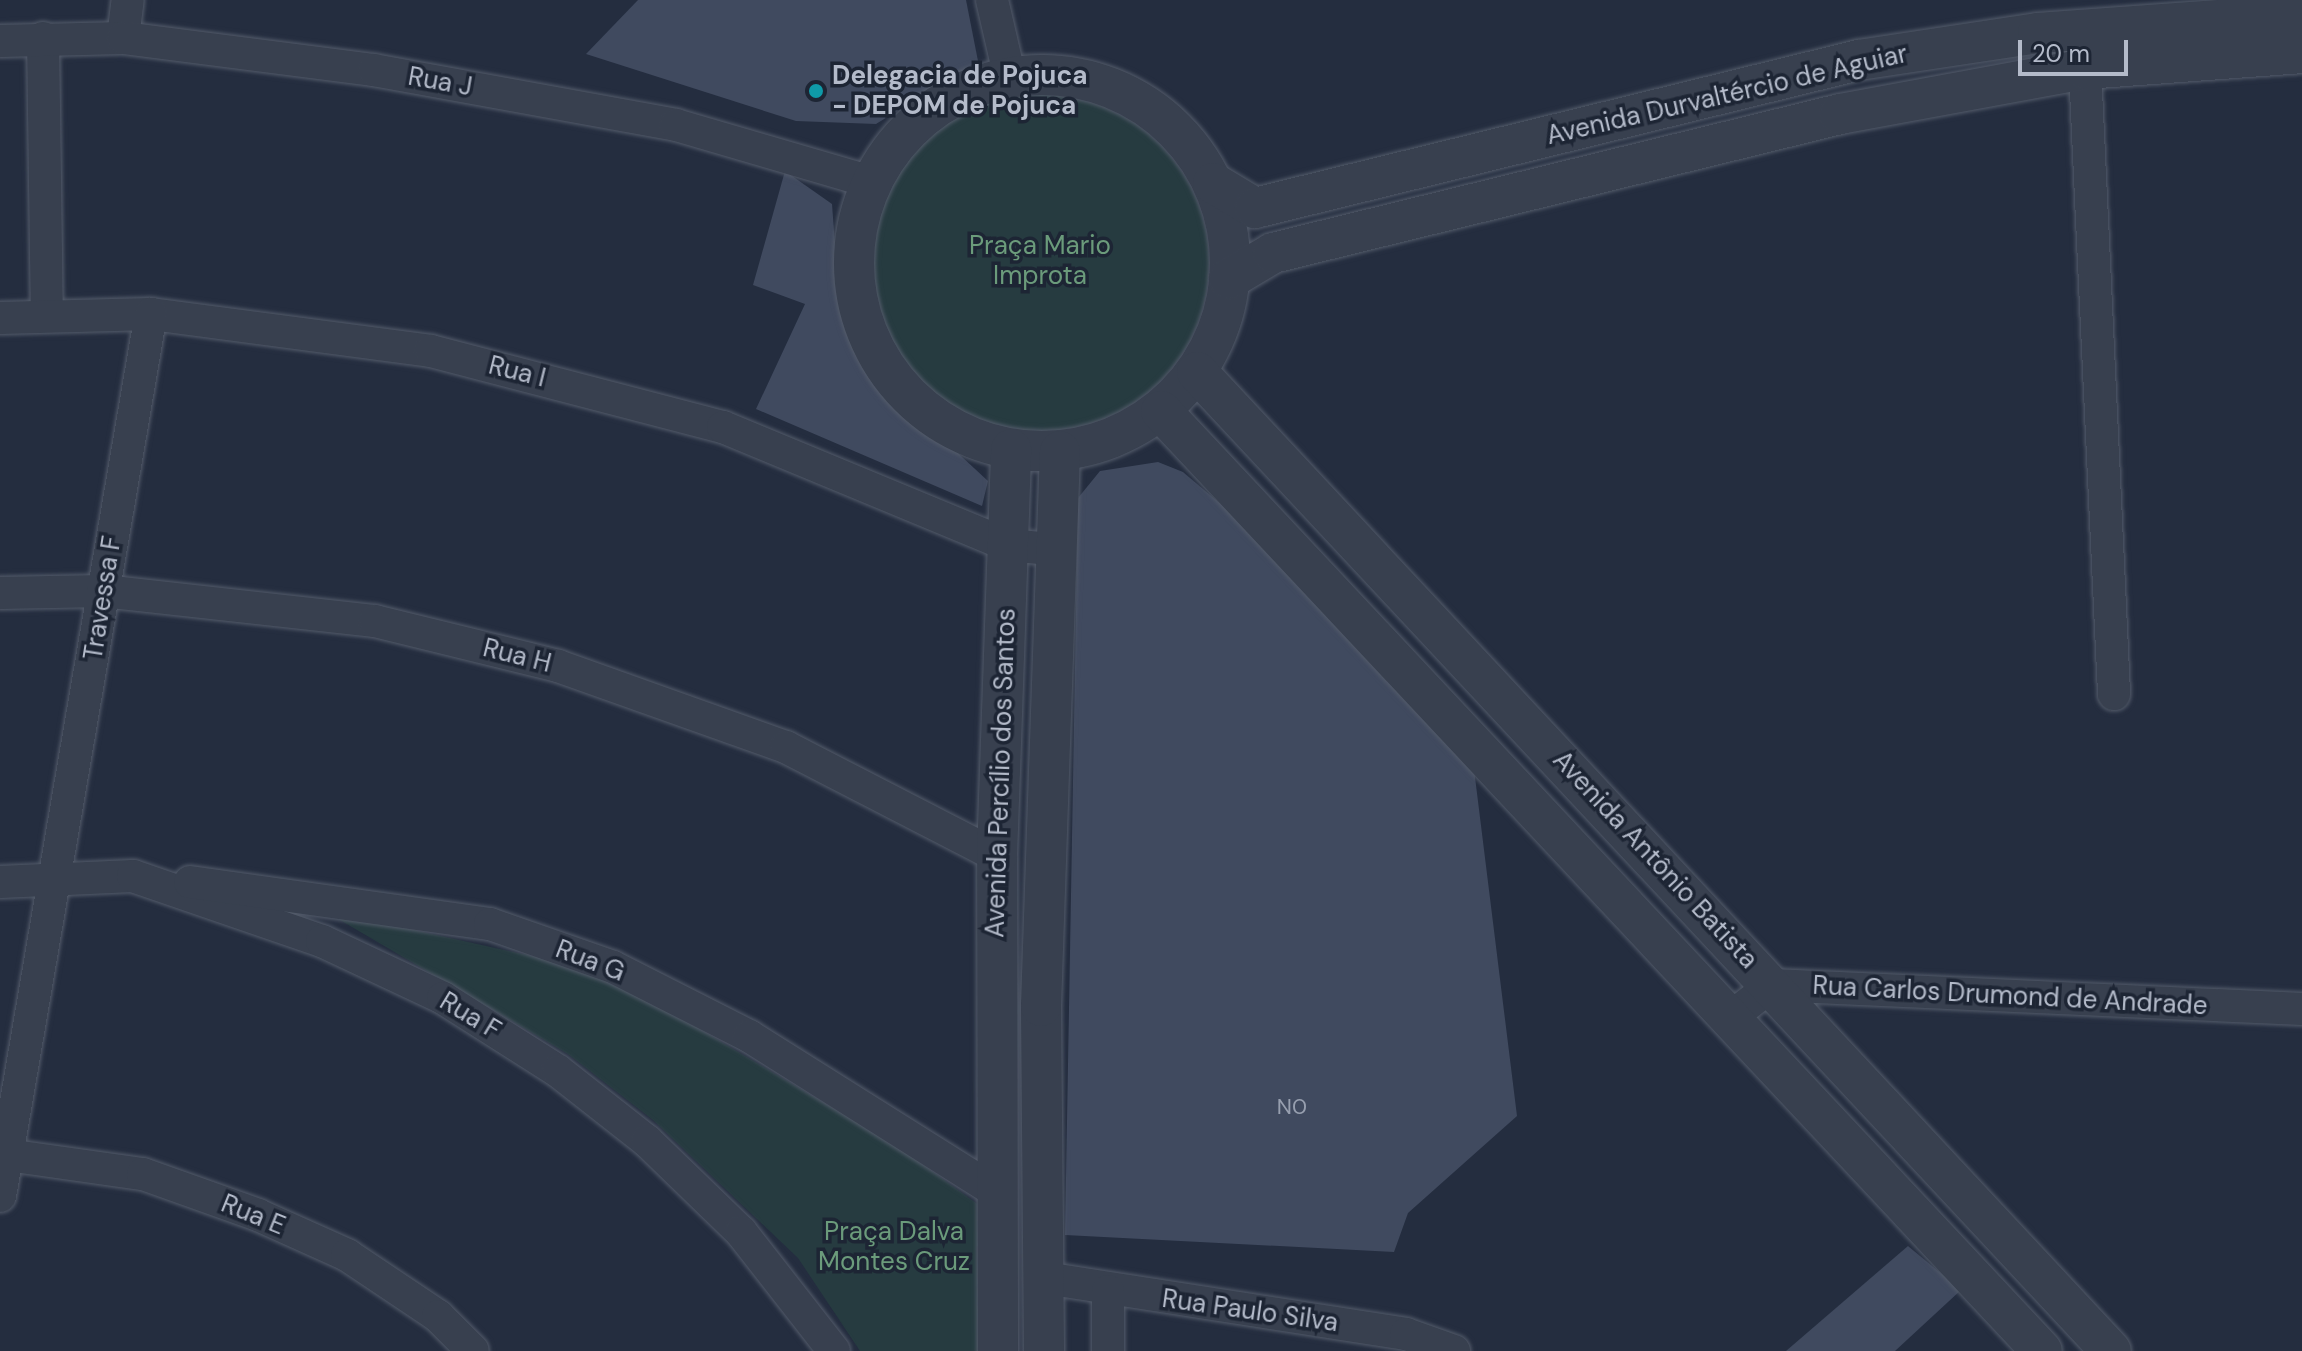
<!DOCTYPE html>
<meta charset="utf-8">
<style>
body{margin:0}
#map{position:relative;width:2302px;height:1351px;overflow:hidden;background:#242d3f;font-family:"DM Sans",sans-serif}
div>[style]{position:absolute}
.green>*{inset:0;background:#263b40}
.round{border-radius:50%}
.building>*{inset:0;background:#404a5f}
.roads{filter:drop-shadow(0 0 2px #535b6a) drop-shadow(0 0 2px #535b6a)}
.minor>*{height:32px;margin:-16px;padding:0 16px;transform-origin:16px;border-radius:16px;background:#38404f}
.tertiary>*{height:40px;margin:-20px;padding:0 20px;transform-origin:20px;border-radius:20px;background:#38404f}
.tertiary>.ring{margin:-20px;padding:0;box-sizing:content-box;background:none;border:40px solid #38404f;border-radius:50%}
.dots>*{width:22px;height:22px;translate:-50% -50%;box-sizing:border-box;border:4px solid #1d2534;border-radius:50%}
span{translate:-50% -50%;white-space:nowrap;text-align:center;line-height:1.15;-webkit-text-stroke:7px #1d2534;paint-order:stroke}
.number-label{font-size:22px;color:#979faf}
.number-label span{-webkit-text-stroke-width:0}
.poi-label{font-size:26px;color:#b4bbca;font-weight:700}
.left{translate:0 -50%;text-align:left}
.street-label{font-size:26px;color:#b4bbca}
.park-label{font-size:26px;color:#6b9b7b}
.scale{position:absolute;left:2018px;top:40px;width:110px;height:36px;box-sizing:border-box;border:4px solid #b4bbca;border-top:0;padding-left:10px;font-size:24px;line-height:28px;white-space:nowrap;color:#b4bbca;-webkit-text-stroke:6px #1d2534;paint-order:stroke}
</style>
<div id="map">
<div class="green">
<i class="round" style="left:873px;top:95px;width:336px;height:336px"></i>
<i style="clip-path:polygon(323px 910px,573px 965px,659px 1005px,900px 1148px,980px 1206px,979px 1351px,860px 1351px,798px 1258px,653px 1120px,568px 1054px)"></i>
</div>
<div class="building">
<i style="clip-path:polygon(638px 0,966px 0,978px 61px,876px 124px,796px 121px,586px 54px)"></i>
<i style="clip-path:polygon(785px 171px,832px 204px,840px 312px,866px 368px,988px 481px,982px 506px,756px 409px,805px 304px,753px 285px)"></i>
<i style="clip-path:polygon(1158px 462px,1183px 472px,1249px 528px,1473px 761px,1517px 1116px,1408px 1213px,1394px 1252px,1065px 1235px,1078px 498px,1100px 471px)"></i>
<i style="clip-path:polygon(1908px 1246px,1961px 1290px,1895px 1351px,1786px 1351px)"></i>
</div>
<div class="roads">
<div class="minor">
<i style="left:992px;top:0;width:80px;rotate:77deg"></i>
<i style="left:43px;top:38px;width:275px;rotate:89.2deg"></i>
<i style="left:123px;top:38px;width:38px;rotate:-83deg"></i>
<i style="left:0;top:41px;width:123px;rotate:-1.4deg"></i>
<i style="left:123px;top:38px;width:253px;rotate:7.3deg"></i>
<i style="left:374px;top:70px;width:307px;rotate:10.3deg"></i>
<i style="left:676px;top:125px;width:203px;rotate:16.3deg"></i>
<i style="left:2085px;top:69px;width:626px;rotate:87.34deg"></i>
<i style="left:0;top:318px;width:151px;rotate:-1.5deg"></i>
<i style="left:151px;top:314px;width:282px;rotate:7.5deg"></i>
<i style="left:431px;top:351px;width:302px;rotate:14.6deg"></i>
<i style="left:723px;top:427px;width:308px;rotate:22.5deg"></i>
<i style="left:1008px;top:545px;width:43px;rotate:5.3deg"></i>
<i style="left:0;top:593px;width:103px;rotate:-1.1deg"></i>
<i style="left:103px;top:591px;width:274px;rotate:6.3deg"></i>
<i style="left:375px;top:621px;width:188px;rotate:13.8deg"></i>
<i style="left:558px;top:666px;width:242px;rotate:19.6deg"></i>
<i style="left:786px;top:747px;width:237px;rotate:27.3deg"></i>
<i style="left:0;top:882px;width:133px;rotate:-2.6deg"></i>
<i style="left:133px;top:876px;width:200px;rotate:19deg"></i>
<i style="left:322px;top:941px;width:134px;rotate:25.2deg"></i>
<i style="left:443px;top:998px;width:136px;rotate:32.4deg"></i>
<i style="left:558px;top:1071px;width:113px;rotate:38.2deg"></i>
<i style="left:647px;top:1141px;width:131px;rotate:44.1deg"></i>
<i style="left:741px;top:1232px;width:151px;rotate:52deg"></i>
<i style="left:190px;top:882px;width:303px;rotate:8deg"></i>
<i style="left:490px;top:924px;width:130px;rotate:19.3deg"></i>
<i style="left:613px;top:967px;width:153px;rotate:26.9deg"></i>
<i style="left:749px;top:1036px;width:291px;rotate:32.2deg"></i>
<i style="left:1730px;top:1018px;width:53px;rotate:-38.2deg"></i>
<i style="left:1772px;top:985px;width:531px;rotate:2.59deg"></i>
<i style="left:0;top:1154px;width:144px;rotate:8deg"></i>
<i style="left:143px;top:1174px;width:122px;rotate:19.6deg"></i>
<i style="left:258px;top:1215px;width:98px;rotate:24.2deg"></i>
<i style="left:347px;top:1255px;width:110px;rotate:33.8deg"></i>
<i style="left:438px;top:1316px;width:49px;rotate:45deg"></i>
<i style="left:0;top:1196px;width:895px;rotate:-80.29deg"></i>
<i style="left:1045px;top:1278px;width:365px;rotate:8.8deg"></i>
<i style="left:1406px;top:1334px;width:51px;rotate:19.5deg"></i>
<i style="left:1108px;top:1291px;width:60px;rotate:90deg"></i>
</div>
<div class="tertiary">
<i class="ring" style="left:854px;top:75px;width:336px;height:336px"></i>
<i style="left:1213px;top:183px;width:49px;rotate:30.8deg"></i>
<i style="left:1255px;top:208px;width:622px;rotate:-13.77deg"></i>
<i style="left:1859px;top:60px;width:181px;rotate:-8.6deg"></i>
<i style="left:2038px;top:33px;width:265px;rotate:-4.1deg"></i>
<i style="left:1229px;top:279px;width:51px;rotate:-30.6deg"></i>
<i style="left:1273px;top:253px;width:584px;rotate:-13.77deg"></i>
<i style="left:1840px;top:114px;width:249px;rotate:-10.4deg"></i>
<i style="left:2085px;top:69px;width:218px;rotate:-4.2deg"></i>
<i style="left:1197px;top:372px;width:1339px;rotate:46.97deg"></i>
<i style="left:1161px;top:411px;width:1288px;rotate:46.86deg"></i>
<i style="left:998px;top:1351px;width:495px;rotate:-90.1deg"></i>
<i style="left:997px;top:856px;width:407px;rotate:-88deg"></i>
<i style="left:1044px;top:1351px;width:345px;rotate:-90.5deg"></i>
<i style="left:1041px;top:1006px;width:555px;rotate:-88.04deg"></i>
</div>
</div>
<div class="dots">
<i style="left:816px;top:91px;background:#0f9aa8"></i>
</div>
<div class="number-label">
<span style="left:1292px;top:1107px">N0</span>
</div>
<div class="poi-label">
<span class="left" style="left:832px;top:91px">Delegacia de Pojuca<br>- DEPOM de Pojuca</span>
</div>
<div class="street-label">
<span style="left:440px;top:82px;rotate:10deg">Rua J</span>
<span style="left:1727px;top:95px;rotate:-13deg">Avenida Durvaltércio de Aguiar</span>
<span style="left:517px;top:372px;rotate:14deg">Rua I</span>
<span style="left:103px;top:598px;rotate:-81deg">Travessa F</span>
<span style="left:517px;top:656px;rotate:14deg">Rua H</span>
<span style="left:1001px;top:773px;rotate:-88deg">Avenida Percílio dos Santos</span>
<span style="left:1655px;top:860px;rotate:47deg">Avenida Antônio Batista</span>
<span style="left:590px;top:961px;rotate:21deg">Rua G</span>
<span style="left:2010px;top:996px;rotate:3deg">Rua Carlos Drumond de Andrade</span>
<span style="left:470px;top:1016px;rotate:31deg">Rua F</span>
<span style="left:253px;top:1215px;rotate:22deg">Rua E</span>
<span style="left:1250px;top:1311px;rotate:8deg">Rua Paulo Silva</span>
</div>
<div class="park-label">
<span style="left:1040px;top:261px">Praça Mario<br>Improta</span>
<span style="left:894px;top:1247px">Praça Dalva<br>Montes Cruz</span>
</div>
<div class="scale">20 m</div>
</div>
